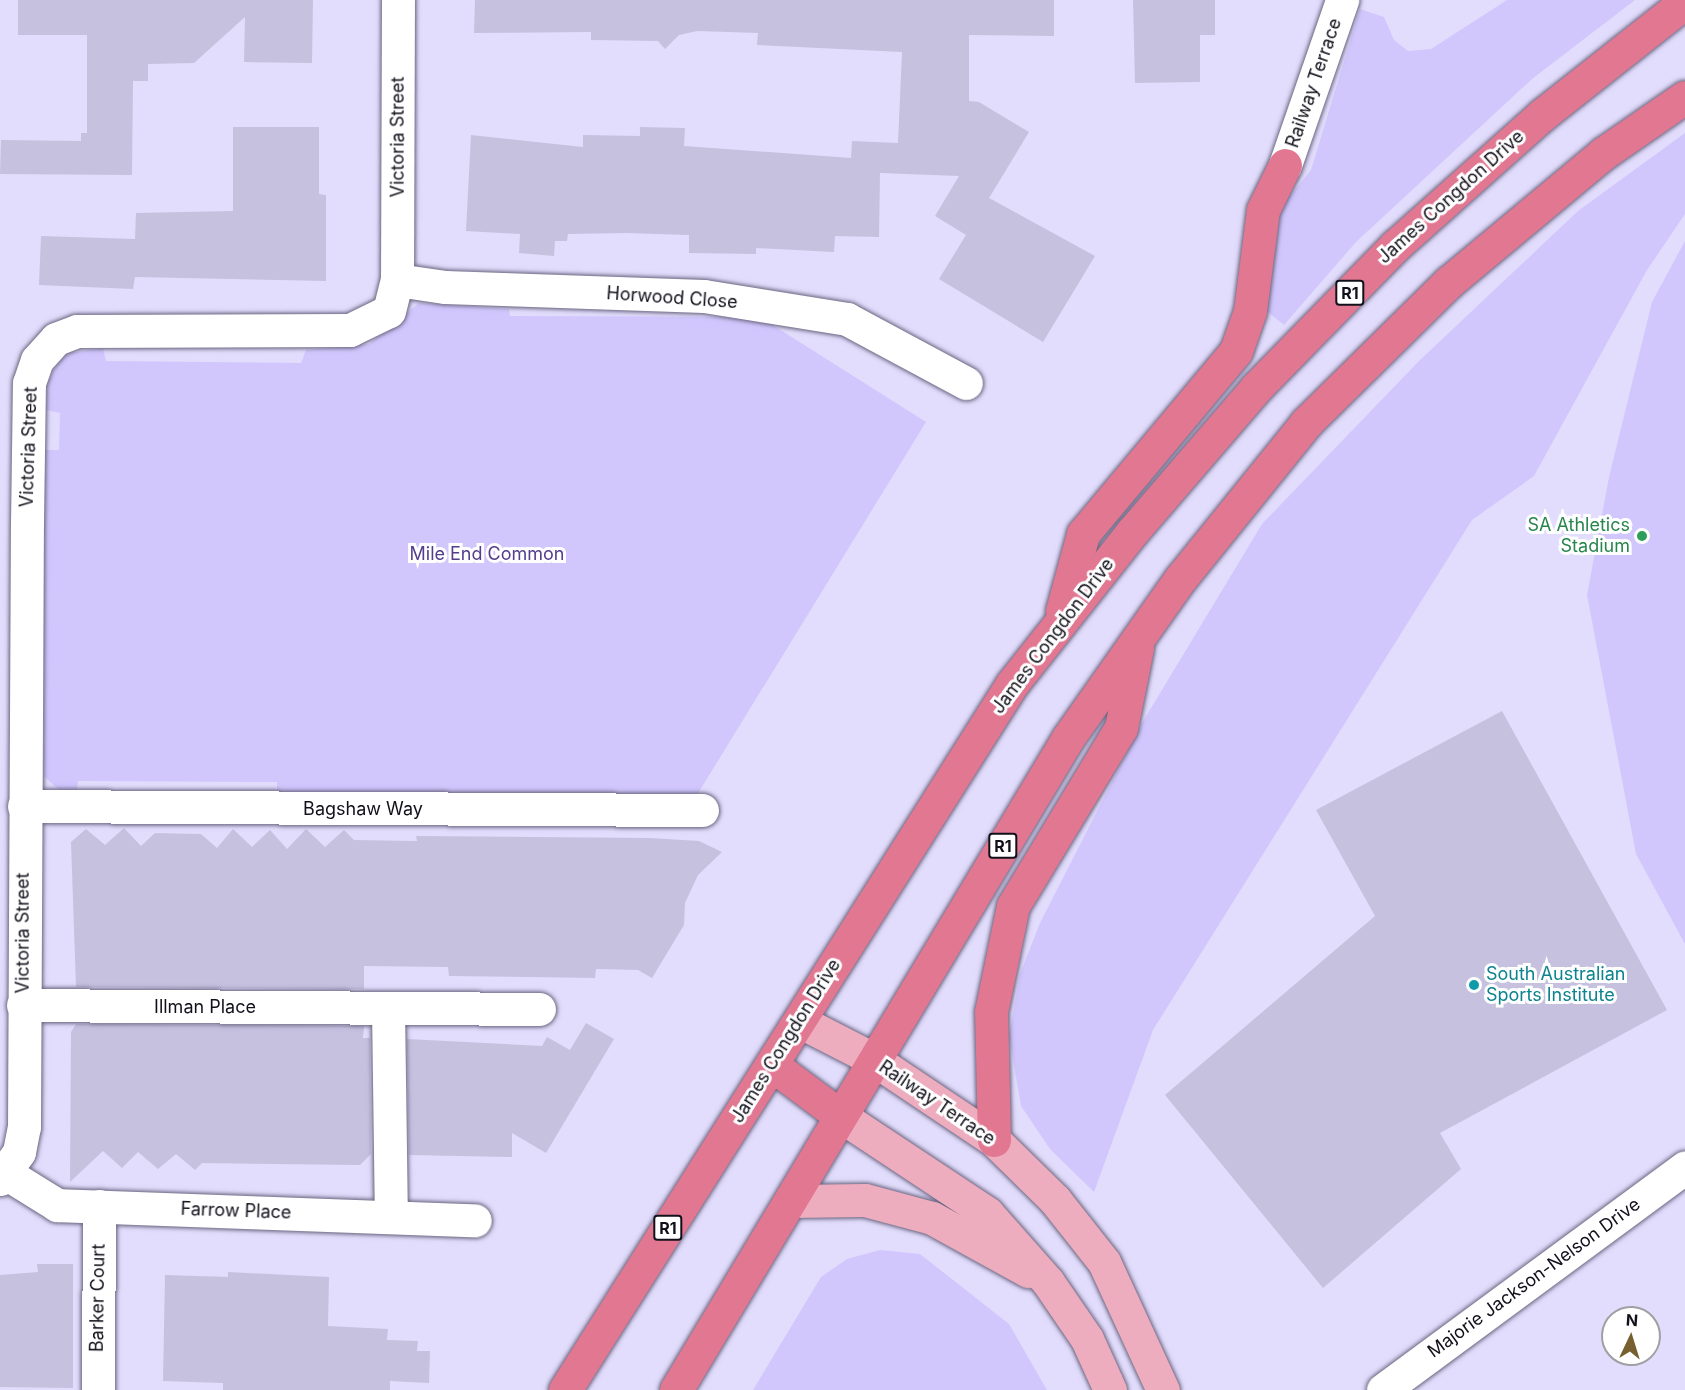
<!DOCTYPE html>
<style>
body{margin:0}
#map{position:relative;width:1685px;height:1390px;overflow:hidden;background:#e2ddfc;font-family:Inter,sans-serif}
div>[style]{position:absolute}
.green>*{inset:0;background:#d1c7fd}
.building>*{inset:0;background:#c6c1df}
.roads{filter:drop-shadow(0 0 2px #6a6580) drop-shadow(0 0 2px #6a6580)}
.minor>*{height:33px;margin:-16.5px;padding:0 16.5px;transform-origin:16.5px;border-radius:16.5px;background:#fff}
.major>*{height:33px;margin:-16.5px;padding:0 16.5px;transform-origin:16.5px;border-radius:16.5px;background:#eeadbe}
.highway>*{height:33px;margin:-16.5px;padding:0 16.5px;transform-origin:16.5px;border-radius:16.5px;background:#e27792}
.dots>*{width:16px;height:16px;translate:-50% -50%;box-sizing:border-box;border:3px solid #fff;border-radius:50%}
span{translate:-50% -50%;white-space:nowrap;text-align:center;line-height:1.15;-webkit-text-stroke:6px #fff;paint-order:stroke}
.shield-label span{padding:2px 4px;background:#fff;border:2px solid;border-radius:4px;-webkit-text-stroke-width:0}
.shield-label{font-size:16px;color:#12101a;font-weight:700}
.street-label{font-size:18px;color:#12101a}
.leisure-label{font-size:18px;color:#27864d}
.right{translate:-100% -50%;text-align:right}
.park-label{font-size:18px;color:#543d8d}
.culture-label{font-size:18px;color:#0d838f}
.left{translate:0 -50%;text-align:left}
.north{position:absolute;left:1601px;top:1306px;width:60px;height:60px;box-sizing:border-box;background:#fff;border:2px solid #a09fa3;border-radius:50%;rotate:4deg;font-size:16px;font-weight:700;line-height:24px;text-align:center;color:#12101a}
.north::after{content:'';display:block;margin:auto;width:21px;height:27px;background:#775f30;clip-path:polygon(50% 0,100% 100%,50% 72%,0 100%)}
</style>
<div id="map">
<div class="green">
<i style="clip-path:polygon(1507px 0,1635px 0,1532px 79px,1356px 242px,1284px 325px,1258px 304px,1264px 228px,1311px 170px,1360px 9px,1384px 17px,1394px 40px,1408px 51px,1431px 49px)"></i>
<i style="clip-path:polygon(1685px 133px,1685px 214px,1647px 270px,1534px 476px,1472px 520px,1153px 1030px,1094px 1192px,1050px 1149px,1021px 1106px,1009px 1037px,1020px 974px,1040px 923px,1142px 723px,1262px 524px,1419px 361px,1578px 211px)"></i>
<i style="clip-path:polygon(1685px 241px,1685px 944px,1636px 854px,1587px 595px,1609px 477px,1652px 302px)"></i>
<i style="clip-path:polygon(419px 303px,509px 309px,510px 316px,760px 317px,926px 422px,697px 795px,277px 793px,277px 782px,78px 781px,77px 791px,60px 791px,44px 776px,44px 450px,59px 450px,60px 413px,46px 410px,47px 384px,57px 364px,69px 353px,103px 348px,106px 361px,301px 363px,306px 350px,369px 344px)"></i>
<i style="clip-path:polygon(880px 1250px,920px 1254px,1009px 1324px,1047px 1390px,753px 1390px,821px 1277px,847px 1259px)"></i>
</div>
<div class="building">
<i style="clip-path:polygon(18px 0,313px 0,312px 63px,244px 62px,245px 17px,194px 63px,148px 64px,148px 81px,133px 81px,132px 175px,0 174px,1px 140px,81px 141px,81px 133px,87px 133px,87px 35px,18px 35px)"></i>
<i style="clip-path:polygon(475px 0,1054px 0,1054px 36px,969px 35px,969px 101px,979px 102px,1029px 132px,989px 198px,1095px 256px,1043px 342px,939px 279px,966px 235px,935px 216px,959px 176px,880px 173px,879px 237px,835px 236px,834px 252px,756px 248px,756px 254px,689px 253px,689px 235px,626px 233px,568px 234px,567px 241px,555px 241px,554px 256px,519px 253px,520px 234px,466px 231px,471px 135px,583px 147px,583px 135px,640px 136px,640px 127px,685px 128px,684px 146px,851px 158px,852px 141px,898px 143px,902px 52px,757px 45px,758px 33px,697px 31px,679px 35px,665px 49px,658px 41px,591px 40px,591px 32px,474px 33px)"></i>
<i style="clip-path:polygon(1133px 0,1215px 0,1215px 35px,1200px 35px,1200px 82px,1135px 83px)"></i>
<i style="clip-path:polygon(233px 127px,319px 127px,319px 194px,326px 195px,326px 281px,135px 277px,133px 289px,39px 285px,41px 236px,135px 239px,136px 213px,233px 211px)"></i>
<i style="clip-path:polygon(1502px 711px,1667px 1010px,1440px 1133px,1461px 1169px,1323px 1288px,1165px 1095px,1375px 916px,1316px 810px)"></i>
<i style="clip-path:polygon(124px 828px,141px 846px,155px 833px,201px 834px,217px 848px,233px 829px,252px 847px,270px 830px,287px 849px,306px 829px,325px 847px,344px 830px,354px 840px,417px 841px,416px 836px,650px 838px,699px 841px,722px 852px,698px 875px,685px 903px,684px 925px,652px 978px,638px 970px,596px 969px,595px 978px,449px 976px,448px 967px,364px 966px,364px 989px,76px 987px,71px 842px,86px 829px,105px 845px)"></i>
<i style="clip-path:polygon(586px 1023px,614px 1039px,546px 1153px,512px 1133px,512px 1157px,409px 1155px,407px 1039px,542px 1046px,547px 1037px,570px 1050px)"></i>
<i style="clip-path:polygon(76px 1024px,364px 1026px,363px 1038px,370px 1038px,371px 1154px,360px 1165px,202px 1163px,195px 1170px,176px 1154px,158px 1169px,138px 1152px,122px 1168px,103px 1151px,70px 1182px,71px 1032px)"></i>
<i style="clip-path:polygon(37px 1264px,73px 1264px,73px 1388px,0 1387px,0 1275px,38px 1272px)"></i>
<i style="clip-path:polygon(228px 1272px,329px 1277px,328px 1326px,388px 1329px,387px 1340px,418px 1341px,417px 1351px,430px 1351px,429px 1383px,390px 1381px,390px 1390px,223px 1390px,223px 1383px,163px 1381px,165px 1275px,228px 1277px)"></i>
</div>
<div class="roads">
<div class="minor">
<i style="left:1285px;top:165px;width:175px;rotate:-70.9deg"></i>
<i style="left:397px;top:280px;width:49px;rotate:8.3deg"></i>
<i style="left:445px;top:287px;width:259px;rotate:2deg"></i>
<i style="left:704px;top:296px;width:145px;rotate:9.1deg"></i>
<i style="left:847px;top:319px;width:135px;rotate:28.3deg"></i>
<i style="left:24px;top:806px;width:678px;rotate:0.34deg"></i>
<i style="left:23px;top:1005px;width:516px;rotate:0.44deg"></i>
<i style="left:388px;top:1008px;width:208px;rotate:89.2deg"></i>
<i style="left:7px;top:1174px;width:59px;rotate:31.8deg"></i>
<i style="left:57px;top:1205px;width:418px;rotate:2.1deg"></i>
<i style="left:0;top:1179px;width:33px;rotate:-55deg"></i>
<i style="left:19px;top:1152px;width:25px;rotate:-79deg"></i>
<i style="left:24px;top:1127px;width:604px;rotate:-89.72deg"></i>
<i style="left:27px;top:523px;width:140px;rotate:-89.2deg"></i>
<i style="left:29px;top:383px;width:24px;rotate:-71deg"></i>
<i style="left:37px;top:360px;width:28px;rotate:-48deg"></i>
<i style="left:56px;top:339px;width:22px;rotate:-21deg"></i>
<i style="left:77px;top:331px;width:273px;rotate:-0.2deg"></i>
<i style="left:350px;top:330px;width:43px;rotate:-26deg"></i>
<i style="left:389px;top:311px;width:32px;rotate:-76deg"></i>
<i style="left:397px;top:280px;width:280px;rotate:-89.8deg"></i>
<i style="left:98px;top:1390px;width:184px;rotate:-89.7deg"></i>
<i style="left:1383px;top:1390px;width:375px;rotate:-36.4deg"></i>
</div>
<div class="major">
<i style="left:801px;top:1022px;width:81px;rotate:27.2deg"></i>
<i style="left:873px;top:1059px;width:146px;rotate:33.8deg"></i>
<i style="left:994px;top:1140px;width:86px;rotate:44.5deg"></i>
<i style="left:1055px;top:1200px;width:79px;rotate:51.7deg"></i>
<i style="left:1104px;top:1262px;width:141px;rotate:65.3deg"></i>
<i style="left:839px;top:1115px;width:178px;rotate:33.5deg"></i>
<i style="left:987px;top:1213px;width:92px;rotate:48.5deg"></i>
<i style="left:1048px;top:1282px;width:69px;rotate:55.6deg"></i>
<i style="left:1087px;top:1339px;width:56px;rotate:65.7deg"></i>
<i style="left:791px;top:1201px;width:74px;rotate:-0.8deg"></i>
<i style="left:865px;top:1200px;width:69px;rotate:15deg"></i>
<i style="left:932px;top:1218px;width:110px;rotate:28.9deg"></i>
</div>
<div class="highway">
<i style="left:1062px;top:611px;width:80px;rotate:-74.7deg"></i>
<i style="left:1083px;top:534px;width:239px;rotate:-50.1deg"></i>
<i style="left:1236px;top:351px;width:42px;rotate:-70.7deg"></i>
<i style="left:1250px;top:311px;width:102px;rotate:-82.7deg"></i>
<i style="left:1263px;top:210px;width:50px;rotate:-63.9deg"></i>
<i style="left:772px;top:1065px;width:84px;rotate:36.7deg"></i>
<i style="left:994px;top:1140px;width:128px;rotate:-91.3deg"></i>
<i style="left:991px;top:1012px;width:108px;rotate:-78.3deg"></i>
<i style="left:1013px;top:906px;width:208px;rotate:-58.8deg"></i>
<i style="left:1121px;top:728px;width:82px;rotate:-78.7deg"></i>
<i style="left:565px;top:1390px;width:836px;rotate:-57.66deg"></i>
<i style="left:1012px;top:684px;width:195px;rotate:-51.7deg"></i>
<i style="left:1133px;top:531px;width:189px;rotate:-49.3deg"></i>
<i style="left:1256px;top:388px;width:199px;rotate:-45.6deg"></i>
<i style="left:1395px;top:246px;width:197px;rotate:-41.7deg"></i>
<i style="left:1542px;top:115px;width:182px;rotate:-38.3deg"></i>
<i style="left:676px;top:1390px;width:761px;rotate:-58.98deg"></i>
<i style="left:1068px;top:738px;width:196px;rotate:-54.8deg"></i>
<i style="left:1181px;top:578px;width:199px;rotate:-51.1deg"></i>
<i style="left:1306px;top:423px;width:201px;rotate:-44.6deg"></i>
<i style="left:1449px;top:282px;width:202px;rotate:-39.8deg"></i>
<i style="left:1604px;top:153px;width:98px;rotate:-34.7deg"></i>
</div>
</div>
<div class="dots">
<i style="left:1642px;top:536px;background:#2e9e5b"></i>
<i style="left:1474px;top:985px;background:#0f9aa8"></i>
</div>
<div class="shield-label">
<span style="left:1350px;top:293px">R1</span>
<span style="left:1003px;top:846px">R1</span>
<span style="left:668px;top:1228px">R1</span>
</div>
<div class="street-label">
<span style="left:1314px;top:83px;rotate:-71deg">Railway Terrace</span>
<span style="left:398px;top:137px;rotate:-90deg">Victoria Street</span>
<span style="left:1451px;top:197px;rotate:-42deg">James Congdon Drive</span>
<span style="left:672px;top:298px;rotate:4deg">Horwood Close</span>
<span style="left:29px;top:447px;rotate:-88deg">Victoria Street</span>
<span style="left:1053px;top:636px;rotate:-53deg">James Congdon Drive</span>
<span style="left:363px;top:809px">Bagshaw Way</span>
<span style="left:23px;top:933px;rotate:-90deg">Victoria Street</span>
<span style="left:205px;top:1007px">Illman Place</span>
<span style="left:786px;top:1041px;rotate:-58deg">James Congdon Drive</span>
<span style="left:937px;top:1103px;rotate:34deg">Railway Terrace</span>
<span style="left:236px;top:1211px;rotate:2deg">Farrow Place</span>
<span style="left:1534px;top:1278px;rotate:-36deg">Majorie Jackson-Nelson Drive</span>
<span style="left:98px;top:1298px;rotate:-89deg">Barker Court</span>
</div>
<div class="leisure-label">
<span class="right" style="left:1630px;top:536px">SA Athletics<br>Stadium</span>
</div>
<div class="park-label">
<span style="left:487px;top:554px">Mile End Common</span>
</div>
<div class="culture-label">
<span class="left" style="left:1486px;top:985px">South Australian<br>Sports Institute</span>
</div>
<div class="north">N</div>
</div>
